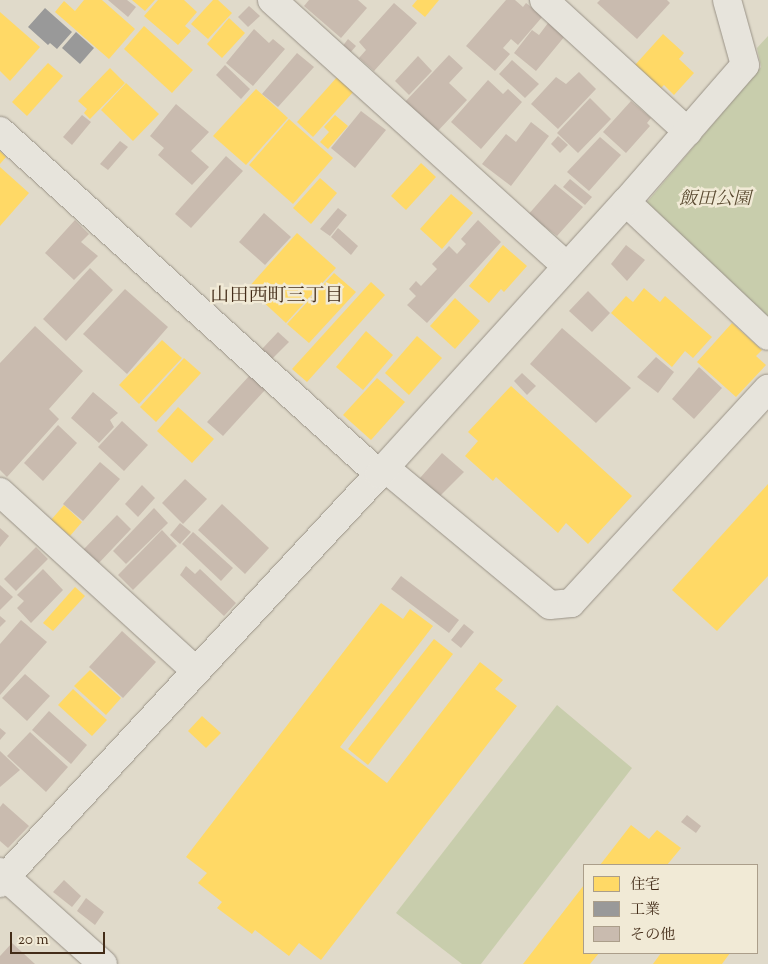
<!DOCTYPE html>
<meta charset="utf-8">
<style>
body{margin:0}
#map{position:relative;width:768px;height:964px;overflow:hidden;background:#e0daca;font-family:"Sorts Mill Goudy","Noto Serif JP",serif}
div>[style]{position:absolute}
.green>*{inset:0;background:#c8cdac}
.homes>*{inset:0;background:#ffd966}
.industry>*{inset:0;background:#999}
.building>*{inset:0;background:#c9bbaf}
.roads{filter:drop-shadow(0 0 1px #999287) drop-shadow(0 0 1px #999287)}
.minor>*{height:28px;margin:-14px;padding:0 14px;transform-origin:14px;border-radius:14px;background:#e7e4dc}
span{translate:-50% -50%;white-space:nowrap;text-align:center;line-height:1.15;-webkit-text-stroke:5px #f1ead6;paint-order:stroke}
.park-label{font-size:18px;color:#5a4a31;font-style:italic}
.neighbourhood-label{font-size:19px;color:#432c18}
.legend{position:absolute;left:583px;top:864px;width:175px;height:90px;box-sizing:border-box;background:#f1ead6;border:1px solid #ab9e8a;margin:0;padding:6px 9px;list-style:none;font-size:15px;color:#432c18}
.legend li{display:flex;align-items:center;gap:10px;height:25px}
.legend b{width:25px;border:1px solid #ab9e8a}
.scale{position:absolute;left:10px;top:932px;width:95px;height:22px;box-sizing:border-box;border:2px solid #432c18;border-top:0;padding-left:6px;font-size:15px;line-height:18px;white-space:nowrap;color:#432c18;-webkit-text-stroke:4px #f1ead6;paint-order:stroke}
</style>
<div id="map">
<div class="green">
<i style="clip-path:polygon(768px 36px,768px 323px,648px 207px,647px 202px,761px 67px,757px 48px)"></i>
<i style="clip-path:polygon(557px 705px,632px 768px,481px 964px,462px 964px,396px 913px)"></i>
</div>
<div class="homes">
<i style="clip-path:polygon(84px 0,102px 0,135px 29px,109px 59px,55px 12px,64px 1px,75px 11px)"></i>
<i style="clip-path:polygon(132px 0,155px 0,145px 11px)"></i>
<i style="clip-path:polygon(158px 0,184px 0,197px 12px,185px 26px,191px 31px,178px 45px,144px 16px)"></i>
<i style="clip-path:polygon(213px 0,218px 0,232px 13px,208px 39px,191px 24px)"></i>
<i style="clip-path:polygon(417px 0,439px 0,425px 17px,412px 6px)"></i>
<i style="clip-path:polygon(0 12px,40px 47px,10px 81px,0 71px)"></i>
<i style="clip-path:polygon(229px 18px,245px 33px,222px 58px,207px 44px)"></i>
<i style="clip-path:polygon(144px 26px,193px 70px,172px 93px,124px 49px)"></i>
<i style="clip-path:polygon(663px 34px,684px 53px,679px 59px,694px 73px,674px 95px,664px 85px,660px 89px,635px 65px)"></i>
<i style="clip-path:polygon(48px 63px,63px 76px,27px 116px,12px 102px)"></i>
<i style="clip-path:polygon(110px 68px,125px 83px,90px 119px,84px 113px,87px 109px,78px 101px)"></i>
<i style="clip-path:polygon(338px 76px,354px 91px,313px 137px,297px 122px)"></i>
<i style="clip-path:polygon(126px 83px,159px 114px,133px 141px,101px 110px)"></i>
<i style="clip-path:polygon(256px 89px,288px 118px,246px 165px,213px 136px)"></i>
<i style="clip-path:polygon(335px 115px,348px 126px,328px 149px,320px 142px,329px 132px,324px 127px)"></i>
<i style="clip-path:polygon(289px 119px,333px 158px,293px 204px,249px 165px)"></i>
<i style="clip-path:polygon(0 151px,6px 157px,0 164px)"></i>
<i style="clip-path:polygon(421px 163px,436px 177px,406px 210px,391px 196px)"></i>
<i style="clip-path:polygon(0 167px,29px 193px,0 226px)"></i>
<i style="clip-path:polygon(320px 178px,337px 193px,311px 224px,293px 208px)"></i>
<i style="clip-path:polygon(451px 194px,473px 213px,442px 249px,420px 229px)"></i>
<i style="clip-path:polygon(297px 233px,336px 268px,286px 323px,248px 288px)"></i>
<i style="clip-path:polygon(503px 245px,527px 266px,504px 292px,501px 289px,489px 303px,469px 286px)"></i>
<i style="clip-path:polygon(334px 273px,356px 292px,309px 343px,287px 324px)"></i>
<i style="clip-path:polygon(371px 282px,385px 295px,307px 382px,292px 369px)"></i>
<i style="clip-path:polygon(644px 288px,660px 302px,665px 296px,712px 337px,693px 358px,685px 351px,672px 367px,611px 313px,626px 296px,633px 302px)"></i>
<i style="clip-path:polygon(455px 298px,480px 321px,455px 349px,430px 326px)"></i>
<i style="clip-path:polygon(732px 323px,762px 350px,756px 356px,766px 365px,736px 397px,697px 362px)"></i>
<i style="clip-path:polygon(366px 331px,393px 355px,363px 390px,336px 367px)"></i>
<i style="clip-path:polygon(417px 336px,442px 358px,409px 395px,385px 373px)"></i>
<i style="clip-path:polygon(162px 340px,182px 358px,139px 404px,119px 385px)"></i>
<i style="clip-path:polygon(184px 358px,201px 373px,156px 422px,140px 407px)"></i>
<i style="clip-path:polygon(377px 378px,405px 402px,371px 440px,343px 415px)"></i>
<i style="clip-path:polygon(511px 386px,632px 496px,588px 544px,566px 523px,558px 533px,496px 477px,493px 481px,465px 456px,478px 441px,468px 432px)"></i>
<i style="clip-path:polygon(178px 407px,214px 439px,192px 463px,157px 431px)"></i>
<i style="clip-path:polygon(768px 484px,768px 576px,717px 631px,672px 590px)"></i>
<i style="clip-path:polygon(64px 505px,82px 522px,70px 536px,51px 520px)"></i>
<i style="clip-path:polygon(75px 587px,85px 596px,53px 631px,43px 623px)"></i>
<i style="clip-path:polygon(381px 603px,403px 619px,410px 609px,433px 626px,340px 747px,387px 783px,480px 662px,503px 680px,495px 689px,517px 706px,321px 960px,299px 943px,289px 956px,255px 930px,252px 934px,217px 908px,222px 902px,198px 883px,207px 873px,186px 857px)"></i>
<i style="clip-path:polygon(434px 639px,453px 654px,368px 765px,348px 749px)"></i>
<i style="clip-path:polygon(90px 670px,121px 698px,106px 715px,74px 686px)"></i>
<i style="clip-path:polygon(73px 689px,107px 720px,92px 736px,58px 705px)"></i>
<i style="clip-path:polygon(202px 716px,221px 733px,206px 748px,188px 731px)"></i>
<i style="clip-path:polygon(631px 825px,649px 839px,657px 830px,681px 848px,667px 865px,600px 865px)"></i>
<i style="clip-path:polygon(584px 885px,584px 953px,599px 953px,590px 964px,523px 964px)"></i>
<i style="clip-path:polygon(661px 953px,730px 953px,722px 964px,653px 964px)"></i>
</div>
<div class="industry">
<i style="clip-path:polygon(45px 8px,72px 32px,57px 49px,50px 43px,48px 45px,28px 27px)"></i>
<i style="clip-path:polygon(76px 32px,94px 48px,80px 64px,62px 48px)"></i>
</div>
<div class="building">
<i style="clip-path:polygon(108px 0,127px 0,136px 7px,128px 17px)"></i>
<i style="clip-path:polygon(309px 0,358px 0,367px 8px,341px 38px,304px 6px)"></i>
<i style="clip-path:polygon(506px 0,515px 0,523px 7px,526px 3px,543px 16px,518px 45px,511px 39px,503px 48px,510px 54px,495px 71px,466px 46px)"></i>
<i style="clip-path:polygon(600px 0,667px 0,670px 3px,637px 39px,597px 3px)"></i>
<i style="clip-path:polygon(394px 3px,417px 23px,374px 71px,359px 58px,366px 50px,359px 42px)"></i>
<i style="clip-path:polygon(249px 6px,260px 16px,248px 27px,238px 17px)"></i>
<i style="clip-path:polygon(548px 23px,565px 36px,536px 71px,514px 53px,532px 30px,539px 35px)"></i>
<i style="clip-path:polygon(254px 29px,269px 43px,273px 39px,285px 49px,253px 86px,226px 63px)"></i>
<i style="clip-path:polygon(348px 39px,356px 46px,350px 53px,342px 47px)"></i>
<i style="clip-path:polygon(297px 53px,314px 67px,278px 107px,262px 94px)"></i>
<i style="clip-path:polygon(449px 55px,463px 68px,449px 83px,467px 100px,435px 134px,403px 104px)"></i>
<i style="clip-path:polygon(418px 56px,432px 71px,409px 95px,395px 81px)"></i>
<i style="clip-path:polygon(512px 60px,539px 84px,525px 98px,499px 74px)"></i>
<i style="clip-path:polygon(225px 65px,250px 89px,241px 99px,216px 75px)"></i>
<i style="clip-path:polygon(579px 72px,596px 89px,558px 129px,531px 104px,556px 77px,566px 84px)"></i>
<i style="clip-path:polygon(488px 80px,503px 94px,508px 89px,522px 102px,481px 149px,451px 122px)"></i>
<i style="clip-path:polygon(590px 98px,611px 119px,578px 153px,557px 133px)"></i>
<i style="clip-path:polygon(631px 101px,651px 118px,647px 123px,650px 126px,626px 153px,603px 132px)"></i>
<i style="clip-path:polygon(176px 104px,209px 132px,191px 151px,209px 167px,192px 185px,158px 155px,164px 148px,150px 136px)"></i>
<i style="clip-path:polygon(361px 111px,386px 130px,355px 168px,331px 148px)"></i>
<i style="clip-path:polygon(82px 115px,91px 122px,72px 145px,63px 137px)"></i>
<i style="clip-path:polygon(531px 122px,549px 136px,511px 186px,482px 164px,506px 134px,516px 142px)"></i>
<i style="clip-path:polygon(558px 136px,568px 145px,560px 153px,551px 144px)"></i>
<i style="clip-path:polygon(600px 137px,621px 155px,589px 191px,567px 172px)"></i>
<i style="clip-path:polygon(120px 141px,128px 147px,108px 170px,100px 164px)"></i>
<i style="clip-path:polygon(226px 156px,243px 171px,191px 228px,175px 214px)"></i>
<i style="clip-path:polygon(570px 179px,592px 197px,585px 205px,563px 187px)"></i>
<i style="clip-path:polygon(555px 184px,583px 207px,557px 236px,545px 227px,543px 231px,527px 216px)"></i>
<i style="clip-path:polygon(338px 208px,347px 215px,330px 236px,320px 229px)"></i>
<i style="clip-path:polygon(264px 213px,291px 237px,265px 265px,239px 242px)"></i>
<i style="clip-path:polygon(75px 220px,89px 234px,81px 242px,98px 256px,74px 280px,45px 253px)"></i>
<i style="clip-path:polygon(478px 220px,501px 242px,427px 323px,407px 305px,416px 296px,409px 289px,416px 281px,421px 286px,437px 269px,432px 264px,449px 246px,457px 254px,466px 244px,461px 239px)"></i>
<i style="clip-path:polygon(338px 228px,358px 246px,351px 255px,331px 237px)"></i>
<i style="clip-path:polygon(626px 245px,645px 260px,627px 281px,611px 264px)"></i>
<i style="clip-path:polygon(90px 268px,113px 290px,66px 341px,43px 319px)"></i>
<i style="clip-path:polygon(125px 289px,168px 327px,127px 374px,83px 334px)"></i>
<i style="clip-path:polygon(588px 291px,610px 313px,592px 332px,569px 311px)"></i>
<i style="clip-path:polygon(35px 326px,83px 371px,49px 409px,59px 419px,7px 477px,0 470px,0 363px)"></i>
<i style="clip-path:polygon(562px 328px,631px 388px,596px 423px,530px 364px)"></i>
<i style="clip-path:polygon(278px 332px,289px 342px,272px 359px,262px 349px)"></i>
<i style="clip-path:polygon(656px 357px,674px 372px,658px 393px,637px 377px)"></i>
<i style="clip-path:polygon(699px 367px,722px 388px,694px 419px,672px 399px)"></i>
<i style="clip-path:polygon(522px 373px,536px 386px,527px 395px,514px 381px)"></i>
<i style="clip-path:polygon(250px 375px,265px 390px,223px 436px,207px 422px)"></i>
<i style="clip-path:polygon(93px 392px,118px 413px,110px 420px,114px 427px,99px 443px,71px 418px)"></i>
<i style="clip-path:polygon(122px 421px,148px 445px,124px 471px,98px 447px)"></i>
<i style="clip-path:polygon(58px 425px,77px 443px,43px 481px,24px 463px)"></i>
<i style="clip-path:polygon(442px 453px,464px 472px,439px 497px,420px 478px)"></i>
<i style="clip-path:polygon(100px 462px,120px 479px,83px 521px,63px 504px)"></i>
<i style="clip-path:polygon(185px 479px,207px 499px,183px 524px,162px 503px)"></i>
<i style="clip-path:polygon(142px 485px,155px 498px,138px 517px,125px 504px)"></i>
<i style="clip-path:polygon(222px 504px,269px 548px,245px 574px,198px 530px)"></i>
<i style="clip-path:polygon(154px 508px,168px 523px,126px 564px,113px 551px)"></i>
<i style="clip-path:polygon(117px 515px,131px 529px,97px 565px,82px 551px)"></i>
<i style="clip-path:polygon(180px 523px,191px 532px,180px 544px,170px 535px)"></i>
<i style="clip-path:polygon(0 528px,9px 536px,0 547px)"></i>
<i style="clip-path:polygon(162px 530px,177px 546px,133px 590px,118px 575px)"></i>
<i style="clip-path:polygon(193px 532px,233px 568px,221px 581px,182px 544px)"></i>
<i style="clip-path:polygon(36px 547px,48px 559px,16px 591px,4px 579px)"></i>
<i style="clip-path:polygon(186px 566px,195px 574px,200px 569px,236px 603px,224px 616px,180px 575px)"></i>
<i style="clip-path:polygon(43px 569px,63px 590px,31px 623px,17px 608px,24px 601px,17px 595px)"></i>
<i style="clip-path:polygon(401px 576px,459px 620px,449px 633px,391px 589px)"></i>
<i style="clip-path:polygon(0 585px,13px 597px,0 610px)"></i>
<i style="clip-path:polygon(0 616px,6px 621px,0 627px)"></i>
<i style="clip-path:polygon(21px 620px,47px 642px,0 695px,0 644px)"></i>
<i style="clip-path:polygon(464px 624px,474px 632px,461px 648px,451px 640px)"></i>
<i style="clip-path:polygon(122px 631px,156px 662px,123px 698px,89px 667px)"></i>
<i style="clip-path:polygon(25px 674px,50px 696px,27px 721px,2px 698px)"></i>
<i style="clip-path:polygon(49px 711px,87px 745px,71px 764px,32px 730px)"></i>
<i style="clip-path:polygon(0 728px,6px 733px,0 740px)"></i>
<i style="clip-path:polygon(30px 732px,68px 767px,46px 792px,7px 756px)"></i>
<i style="clip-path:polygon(0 751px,20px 770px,0 787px)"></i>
<i style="clip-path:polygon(3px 803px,29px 826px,8px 848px,0 841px,0 807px)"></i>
<i style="clip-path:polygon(687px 815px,701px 826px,696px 833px,681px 822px)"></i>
<i style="clip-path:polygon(64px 880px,81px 896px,72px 907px,53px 892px)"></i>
<i style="clip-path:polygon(86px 898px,104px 912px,95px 925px,77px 911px)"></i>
<i style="clip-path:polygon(12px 943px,35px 964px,0 964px,0 956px)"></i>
</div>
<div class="roads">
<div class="minor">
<i style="left:272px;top:0;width:396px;rotate:42.1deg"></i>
<i style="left:544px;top:0;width:195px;rotate:42.5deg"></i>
<i style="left:0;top:131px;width:511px;rotate:42.15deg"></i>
<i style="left:626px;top:202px;width:195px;rotate:43.3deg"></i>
<i style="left:385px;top:468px;width:214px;rotate:39.7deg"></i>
<i style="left:550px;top:605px;width:21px;rotate:-5deg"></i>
<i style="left:571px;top:603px;width:291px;rotate:-47.4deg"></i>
<i style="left:0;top:492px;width:265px;rotate:42.4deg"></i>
<i style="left:0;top:872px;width:138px;rotate:41.8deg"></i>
<i style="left:0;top:883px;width:558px;rotate:-47.18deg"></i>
<i style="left:379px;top:474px;width:367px;rotate:-47.8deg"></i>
<i style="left:626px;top:202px;width:181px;rotate:-49deg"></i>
<i style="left:745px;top:65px;width:67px;rotate:-105.5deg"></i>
</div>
</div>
<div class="park-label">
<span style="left:715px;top:200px">飯田公園</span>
</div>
<div class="neighbourhood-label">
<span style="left:277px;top:297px">山田西町三丁目</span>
</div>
<ul class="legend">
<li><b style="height:14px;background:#ffd966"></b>住宅</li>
<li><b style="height:14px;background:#999"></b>工業</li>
<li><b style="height:14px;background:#c9bbaf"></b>その他</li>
</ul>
<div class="scale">20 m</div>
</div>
